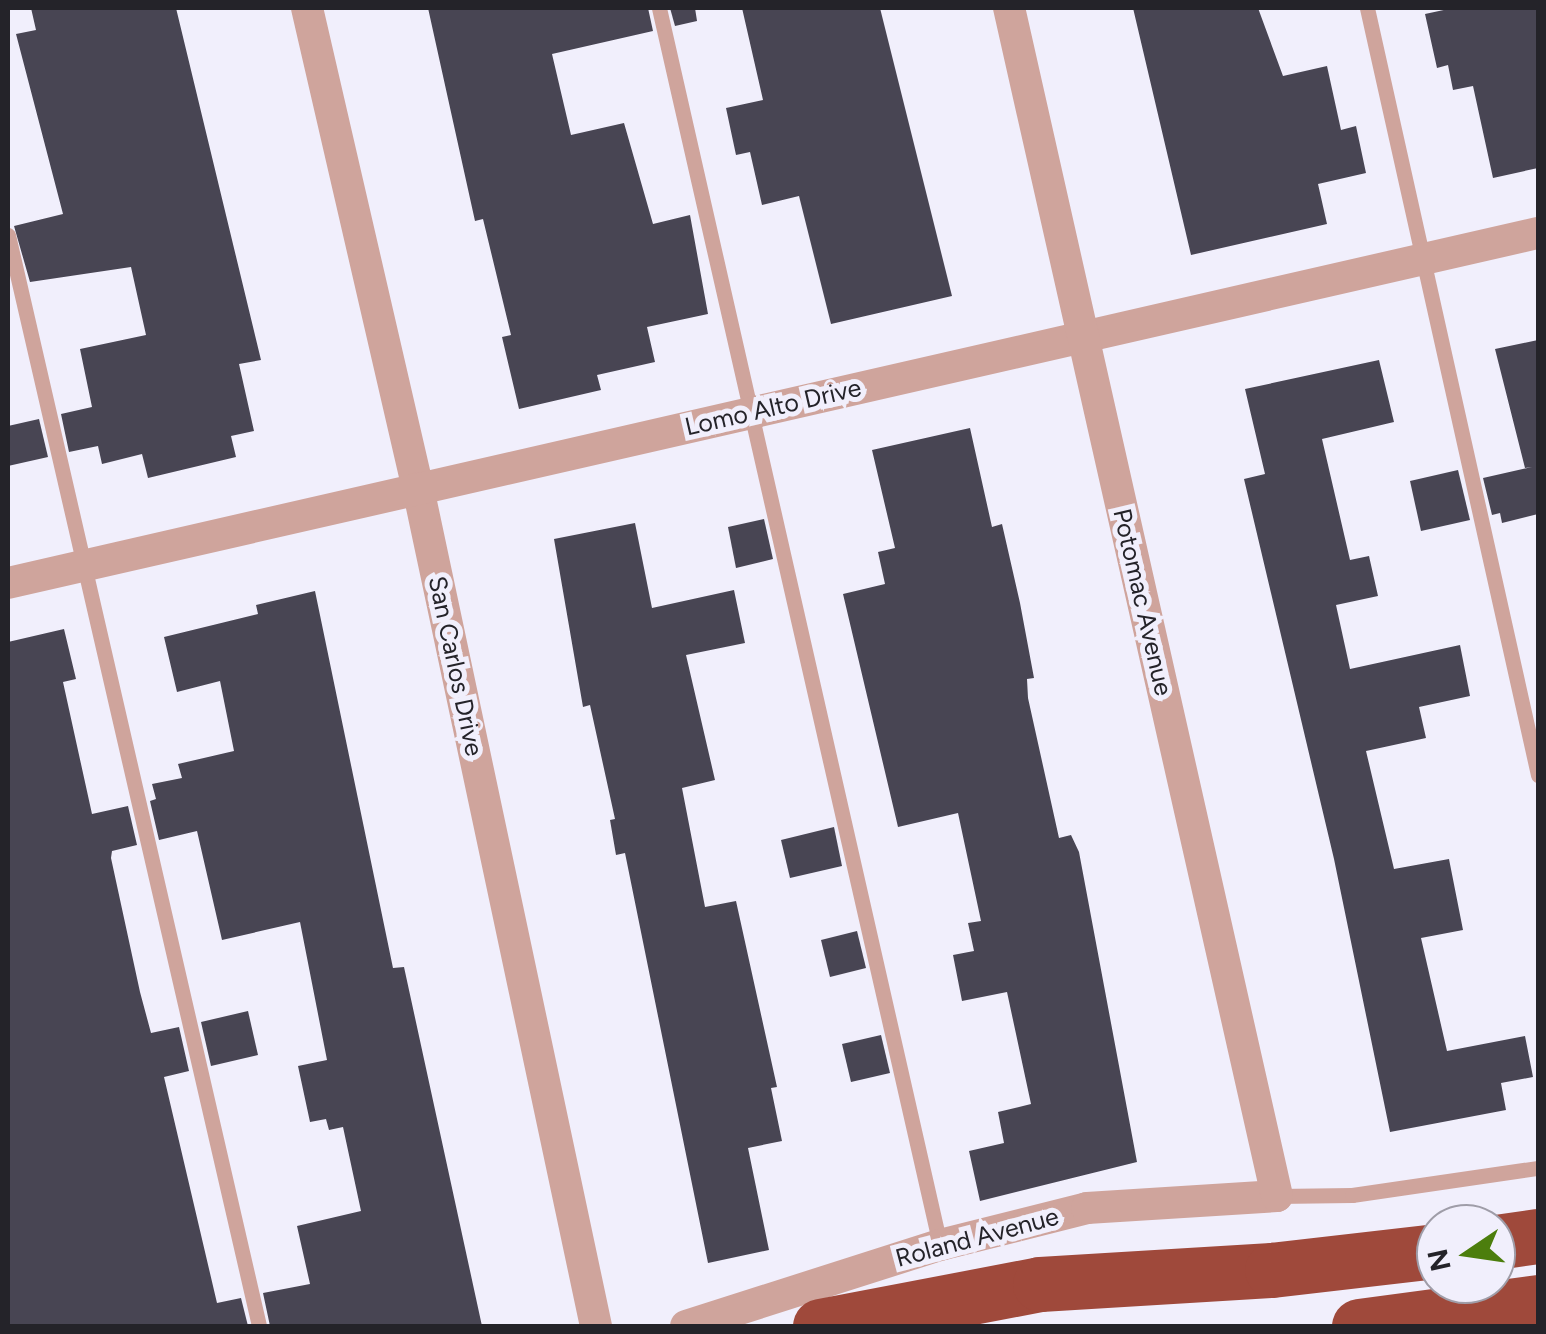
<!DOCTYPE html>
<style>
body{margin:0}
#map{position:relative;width:1546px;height:1334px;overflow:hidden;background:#f1effc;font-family:Figtree,sans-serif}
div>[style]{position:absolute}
.building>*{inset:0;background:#484553}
.lane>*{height:15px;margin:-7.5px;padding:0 7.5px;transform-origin:7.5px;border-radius:7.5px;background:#cfa49c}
.street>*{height:32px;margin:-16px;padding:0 16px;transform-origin:16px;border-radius:16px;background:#cfa49c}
.highway>*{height:55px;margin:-27.5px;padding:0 27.5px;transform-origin:27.5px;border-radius:27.5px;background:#9f493b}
span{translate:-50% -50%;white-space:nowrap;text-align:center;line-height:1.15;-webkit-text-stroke:10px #f1effc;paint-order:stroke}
.street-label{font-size:25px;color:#242329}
.frame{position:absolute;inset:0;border:10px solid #242329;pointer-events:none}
.north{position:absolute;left:1416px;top:1204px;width:100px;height:100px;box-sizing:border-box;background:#f1effc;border:2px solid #9f9da8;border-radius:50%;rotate:257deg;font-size:28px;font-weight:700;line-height:40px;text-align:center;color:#242329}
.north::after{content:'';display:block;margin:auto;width:35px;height:45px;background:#4c7e0d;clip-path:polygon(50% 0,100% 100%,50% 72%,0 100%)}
</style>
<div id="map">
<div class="building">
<i style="clip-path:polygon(31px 8px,176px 8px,261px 360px,239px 364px,254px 431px,231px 436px,236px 457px,148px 478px,142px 454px,102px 464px,98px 446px,69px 452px,61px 414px,92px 407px,80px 349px,146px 335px,131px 267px,30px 282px,14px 226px,63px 214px,16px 34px,36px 30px)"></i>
<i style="clip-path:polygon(428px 8px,648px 8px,653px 31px,552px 54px,571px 135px,624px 123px,653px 224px,690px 215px,708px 314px,647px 327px,655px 362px,597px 375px,601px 390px,519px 409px,502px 337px,511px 335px,483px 219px,475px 221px)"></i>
<i style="clip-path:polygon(670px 8px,695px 8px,697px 21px,675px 26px)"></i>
<i style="clip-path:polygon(742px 8px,880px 8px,952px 296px,831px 324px,799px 196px,762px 205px,750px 152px,736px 155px,726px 108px,763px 100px)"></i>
<i style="clip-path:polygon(1133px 8px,1258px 8px,1283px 76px,1327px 66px,1341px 130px,1356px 126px,1366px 173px,1318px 184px,1327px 224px,1191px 255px)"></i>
<i style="clip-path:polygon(1453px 8px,1538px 8px,1538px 168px,1493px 178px,1473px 86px,1453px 90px,1448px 65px,1437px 68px,1425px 14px)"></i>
<i style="clip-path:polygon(1538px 340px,1538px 514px,1502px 523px,1500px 513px,1492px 515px,1483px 478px,1532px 467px,1525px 468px,1495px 349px)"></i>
<i style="clip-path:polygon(1379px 360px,1394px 422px,1322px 439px,1350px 560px,1369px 556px,1378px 596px,1336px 605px,1350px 669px,1460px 645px,1470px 696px,1419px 707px,1426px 738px,1366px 751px,1394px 869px,1449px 859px,1463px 930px,1421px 938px,1447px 1051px,1525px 1036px,1533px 1077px,1501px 1083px,1506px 1110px,1390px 1132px,1334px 859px,1244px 479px,1265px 474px,1245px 389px)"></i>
<i style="clip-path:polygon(39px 419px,48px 457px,8px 466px,8px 426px)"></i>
<i style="clip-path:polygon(970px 428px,992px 527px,1002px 524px,1020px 603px,1034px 678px,1027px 679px,1028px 698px,1059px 838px,1071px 835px,1079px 852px,1137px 1162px,980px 1201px,969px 1151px,1004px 1143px,998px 1112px,1031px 1104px,1007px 992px,962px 1001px,953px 955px,974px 951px,968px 923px,981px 921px,958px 813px,898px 827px,843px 594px,885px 584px,878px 552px,895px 548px,872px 450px)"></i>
<i style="clip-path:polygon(1458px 470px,1470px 520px,1421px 531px,1410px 481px)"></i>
<i style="clip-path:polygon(764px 519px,773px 559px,736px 568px,728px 527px)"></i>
<i style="clip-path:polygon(635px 523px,652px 608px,734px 590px,745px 643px,686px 655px,715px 780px,682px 788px,705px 907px,736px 901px,777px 1087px,771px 1088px,782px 1141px,748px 1148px,769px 1250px,708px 1263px,625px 853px,616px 855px,610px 820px,615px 819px,590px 705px,583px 707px,554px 539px)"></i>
<i style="clip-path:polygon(315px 591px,393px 968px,404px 967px,482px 1326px,270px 1326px,263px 1293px,310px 1284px,297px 1226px,361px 1211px,343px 1127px,329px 1130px,326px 1119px,310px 1122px,298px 1066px,327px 1060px,300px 922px,222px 940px,197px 831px,159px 840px,150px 801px,156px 799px,152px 784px,182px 778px,178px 764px,234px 751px,220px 681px,177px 692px,164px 637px,258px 614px,256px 605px)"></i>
<i style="clip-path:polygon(64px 629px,76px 679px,63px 682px,92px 814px,128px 806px,137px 845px,112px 851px,111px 858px,140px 992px,151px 1033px,179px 1027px,189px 1071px,164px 1077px,217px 1303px,241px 1298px,248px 1326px,8px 1326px,8px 642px)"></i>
<i style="clip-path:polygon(834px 827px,842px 866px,790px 878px,781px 840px)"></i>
<i style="clip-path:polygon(857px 931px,866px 968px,830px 977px,821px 940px)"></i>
<i style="clip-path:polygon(248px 1011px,258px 1055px,211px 1066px,201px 1022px)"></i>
<i style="clip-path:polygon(881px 1035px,890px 1073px,851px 1082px,842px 1044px)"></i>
</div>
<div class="lane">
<i style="left:659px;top:8px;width:1269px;rotate:77.2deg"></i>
<i style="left:1367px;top:8px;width:786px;rotate:77.43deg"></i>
<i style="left:8px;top:235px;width:1120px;rotate:77.04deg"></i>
<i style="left:1277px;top:1196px;width:75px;rotate:-0.8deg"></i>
<i style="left:1352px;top:1195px;width:188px;rotate:-8.3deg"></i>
</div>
<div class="street">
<i style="left:307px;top:8px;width:493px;rotate:77deg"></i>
<i style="left:418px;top:488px;width:857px;rotate:78.01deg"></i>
<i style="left:8px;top:583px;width:1570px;rotate:-12.89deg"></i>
<i style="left:686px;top:1326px;width:267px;rotate:-17.7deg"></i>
<i style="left:940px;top:1245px;width:152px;rotate:-14.1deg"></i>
<i style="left:1087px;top:1208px;width:190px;rotate:-3.6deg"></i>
<i style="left:1277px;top:1196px;width:1218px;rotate:-102.71deg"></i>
</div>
<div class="highway">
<i style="left:1496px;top:1242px;width:42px;rotate:-8.1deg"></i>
<i style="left:820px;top:1326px;width:224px;rotate:-10.8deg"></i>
<i style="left:1040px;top:1284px;width:232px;rotate:-3.5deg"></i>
<i style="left:1272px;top:1270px;width:165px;rotate:-6.6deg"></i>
<i style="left:1359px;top:1326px;width:181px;rotate:-7.6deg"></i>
</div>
<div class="street-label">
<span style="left:773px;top:407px;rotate:-13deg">Lomo Alto Drive</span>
<span style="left:1143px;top:602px;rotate:77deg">Potomac Avenue</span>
<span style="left:456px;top:666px;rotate:78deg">San Carlos Drive</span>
<span style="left:977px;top:1237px;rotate:-15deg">Roland Avenue</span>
</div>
<div class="frame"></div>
<div class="north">N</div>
</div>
